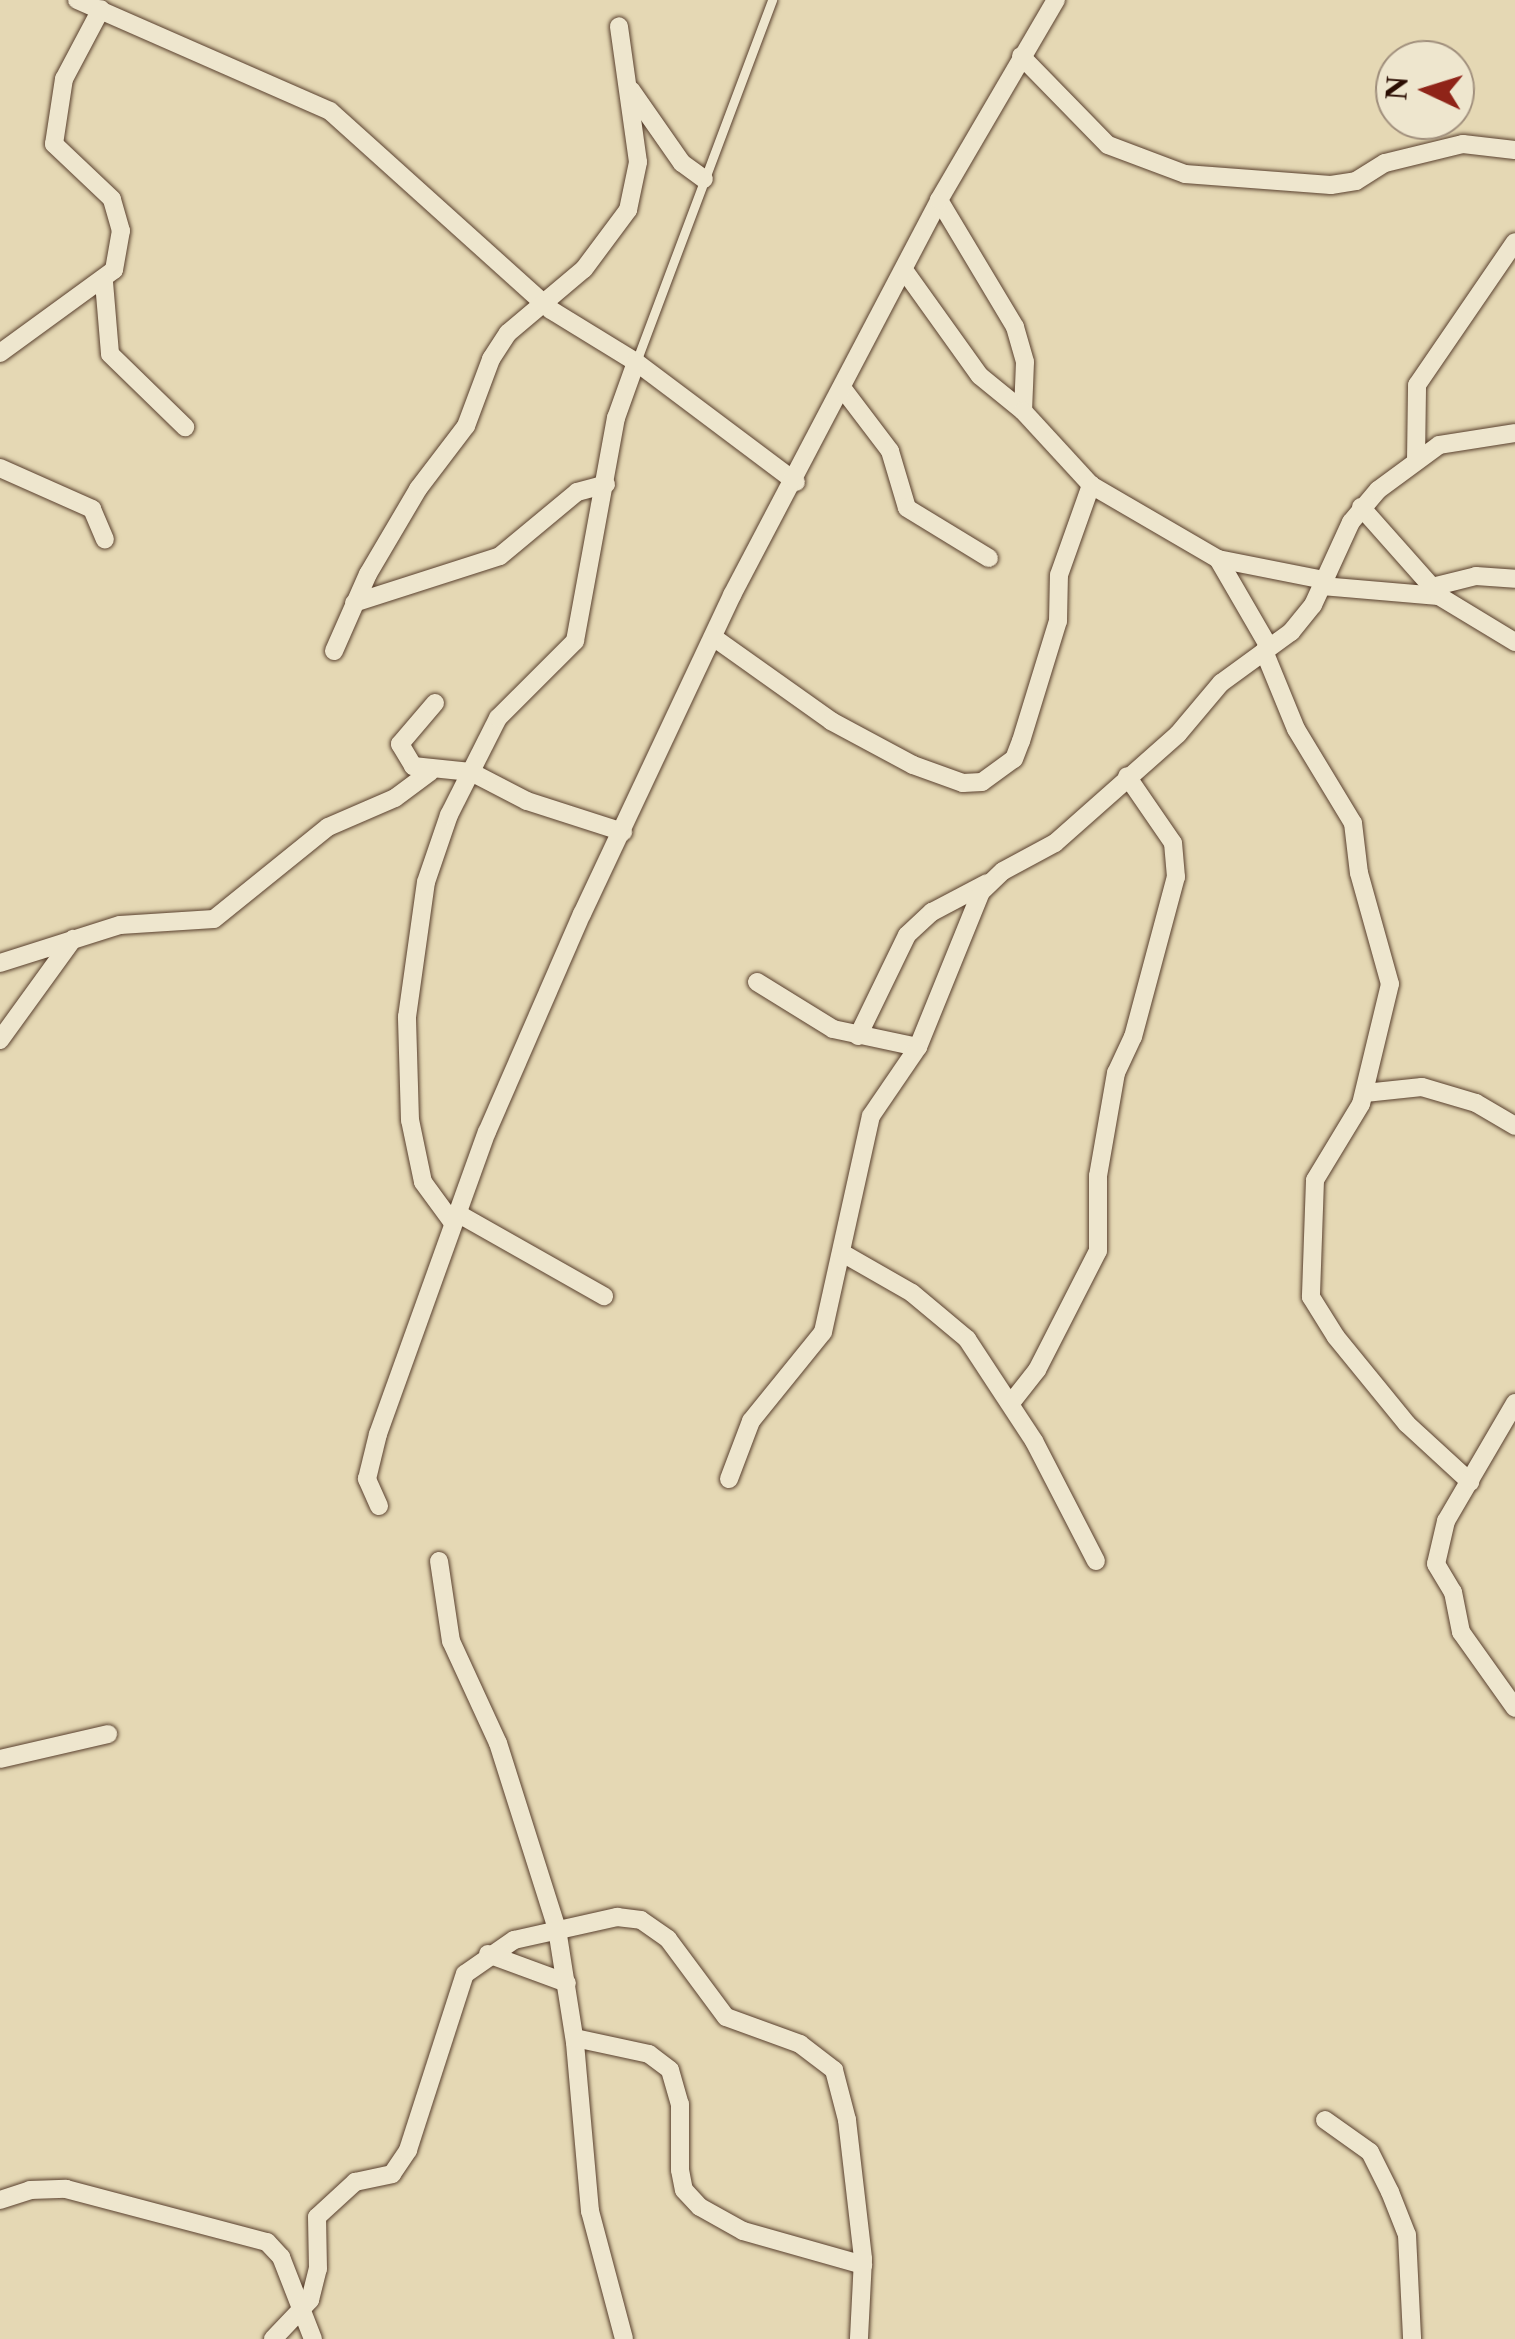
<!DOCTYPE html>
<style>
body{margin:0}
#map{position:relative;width:1515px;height:2339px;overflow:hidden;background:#e5d8b4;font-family:"Libre Caslon Text",serif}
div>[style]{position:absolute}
.roads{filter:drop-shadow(0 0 2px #59402e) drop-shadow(0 0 2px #59402e)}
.service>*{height:9px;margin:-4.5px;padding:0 4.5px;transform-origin:4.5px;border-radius:4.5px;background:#eee6ce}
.minor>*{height:18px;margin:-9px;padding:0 9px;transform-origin:9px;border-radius:9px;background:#eee6ce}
span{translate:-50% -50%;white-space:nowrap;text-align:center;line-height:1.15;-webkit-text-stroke:8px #eee6ce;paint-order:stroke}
.north{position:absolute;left:1375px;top:40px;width:100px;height:100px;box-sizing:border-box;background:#eee6ce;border:2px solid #a08f7c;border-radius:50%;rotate:274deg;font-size:28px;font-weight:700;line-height:40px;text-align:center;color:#2a0d02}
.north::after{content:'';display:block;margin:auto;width:35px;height:45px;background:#8f2418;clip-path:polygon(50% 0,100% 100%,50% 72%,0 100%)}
</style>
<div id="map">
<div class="roads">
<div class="service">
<i style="left:636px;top:362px;width:387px;rotate:-69.4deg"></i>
</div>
<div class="minor">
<i style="left:77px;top:0;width:276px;rotate:23.7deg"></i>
<i style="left:330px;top:111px;width:297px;rotate:42deg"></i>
<i style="left:551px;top:310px;width:100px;rotate:31.5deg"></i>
<i style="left:636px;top:362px;width:200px;rotate:36.9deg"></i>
<i style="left:1021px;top:56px;width:124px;rotate:45.7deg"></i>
<i style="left:1108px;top:145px;width:82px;rotate:20.6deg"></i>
<i style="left:1185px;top:174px;width:146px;rotate:4.3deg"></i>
<i style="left:1331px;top:185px;width:25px;rotate:-9deg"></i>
<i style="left:1356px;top:181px;width:34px;rotate:-32deg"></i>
<i style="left:1385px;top:163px;width:80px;rotate:-13.7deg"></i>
<i style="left:1463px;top:144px;width:52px;rotate:6.6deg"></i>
<i style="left:631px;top:90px;width:89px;rotate:55.1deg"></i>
<i style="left:682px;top:163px;width:27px;rotate:36deg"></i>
<i style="left:939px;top:200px;width:148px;rotate:59.1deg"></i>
<i style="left:1015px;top:327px;width:36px;rotate:74deg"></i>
<i style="left:1025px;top:362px;width:49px;rotate:92.3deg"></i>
<i style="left:904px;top:270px;width:130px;rotate:54.4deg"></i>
<i style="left:980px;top:376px;width:55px;rotate:39.1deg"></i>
<i style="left:1023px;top:411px;width:100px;rotate:47.4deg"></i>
<i style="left:1091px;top:485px;width:147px;rotate:30.2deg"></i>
<i style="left:1218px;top:559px;width:108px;rotate:11.2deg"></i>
<i style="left:104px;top:282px;width:72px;rotate:85.2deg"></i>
<i style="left:110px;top:354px;width:105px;rotate:44.2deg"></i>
<i style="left:0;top:353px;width:141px;rotate:-36.1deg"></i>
<i style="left:114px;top:270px;width:40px;rotate:-80deg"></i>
<i style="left:121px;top:231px;width:33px;rotate:-106deg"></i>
<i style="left:112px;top:199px;width:80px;rotate:-136.5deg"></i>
<i style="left:54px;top:144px;width:66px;rotate:-81.3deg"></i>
<i style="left:64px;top:79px;width:79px;rotate:-62.1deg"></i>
<i style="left:843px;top:389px;width:78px;rotate:52.8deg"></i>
<i style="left:890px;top:451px;width:59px;rotate:73.4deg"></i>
<i style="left:907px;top:508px;width:96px;rotate:31.4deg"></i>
<i style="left:1416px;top:460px;width:75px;rotate:-89.2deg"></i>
<i style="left:1417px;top:385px;width:173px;rotate:-55.6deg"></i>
<i style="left:0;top:468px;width:101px;rotate:24deg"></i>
<i style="left:92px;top:509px;width:33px;rotate:67deg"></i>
<i style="left:1361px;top:507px;width:118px;rotate:48.4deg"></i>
<i style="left:1218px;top:559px;width:102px;rotate:59.9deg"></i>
<i style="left:1322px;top:586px;width:117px;rotate:4.9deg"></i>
<i style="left:1439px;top:596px;width:89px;rotate:31.2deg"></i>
<i style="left:1432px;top:587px;width:45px;rotate:-14deg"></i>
<i style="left:1476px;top:576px;width:39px;rotate:4deg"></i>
<i style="left:354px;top:603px;width:153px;rotate:-17.8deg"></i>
<i style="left:500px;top:556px;width:100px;rotate:-39.7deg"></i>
<i style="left:577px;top:492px;width:30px;rotate:-15deg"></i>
<i style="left:713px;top:637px;width:145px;rotate:35.4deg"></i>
<i style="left:831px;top:721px;width:93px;rotate:28.2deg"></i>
<i style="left:913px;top:765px;width:53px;rotate:19.8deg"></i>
<i style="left:963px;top:783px;width:19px;rotate:-3deg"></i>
<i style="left:982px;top:782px;width:39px;rotate:-36deg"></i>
<i style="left:1014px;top:759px;width:19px;rotate:-69deg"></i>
<i style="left:1021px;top:741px;width:126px;rotate:-72.9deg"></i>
<i style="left:1058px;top:621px;width:46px;rotate:-88.8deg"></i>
<i style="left:1059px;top:575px;width:96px;rotate:-70.4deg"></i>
<i style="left:334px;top:651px;width:84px;rotate:-66.2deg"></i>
<i style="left:368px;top:574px;width:99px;rotate:-59.5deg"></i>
<i style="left:418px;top:489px;width:79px;rotate:-52.7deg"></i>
<i style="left:466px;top:426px;width:72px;rotate:-69.5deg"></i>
<i style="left:491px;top:359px;width:31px;rotate:-57deg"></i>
<i style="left:508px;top:333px;width:99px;rotate:-40.1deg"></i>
<i style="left:584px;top:269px;width:74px;rotate:-53.3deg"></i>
<i style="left:628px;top:210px;width:49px;rotate:-78.2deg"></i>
<i style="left:638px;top:162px;width:137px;rotate:-98deg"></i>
<i style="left:1264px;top:651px;width:84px;rotate:67.7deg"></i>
<i style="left:1296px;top:729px;width:110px;rotate:58.8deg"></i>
<i style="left:1353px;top:823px;width:50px;rotate:83.2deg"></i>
<i style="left:1359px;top:873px;width:115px;rotate:74.4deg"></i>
<i style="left:1390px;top:984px;width:123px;rotate:103.6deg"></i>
<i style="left:1361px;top:1104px;width:89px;rotate:121.2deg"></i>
<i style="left:1315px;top:1180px;width:117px;rotate:92deg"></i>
<i style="left:1311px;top:1297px;width:47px;rotate:58deg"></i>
<i style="left:1336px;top:1337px;width:112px;rotate:50.8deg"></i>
<i style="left:1407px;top:1424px;width:86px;rotate:42.6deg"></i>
<i style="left:435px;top:703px;width:54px;rotate:130.5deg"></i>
<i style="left:400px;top:744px;width:26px;rotate:59deg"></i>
<i style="left:413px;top:766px;width:58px;rotate:5.9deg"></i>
<i style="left:471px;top:772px;width:63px;rotate:27.4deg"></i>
<i style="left:527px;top:801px;width:101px;rotate:17.9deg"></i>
<i style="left:0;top:963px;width:126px;rotate:-17.6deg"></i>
<i style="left:120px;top:925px;width:94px;rotate:-3.7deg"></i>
<i style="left:214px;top:919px;width:146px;rotate:-38.9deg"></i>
<i style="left:328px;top:827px;width:73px;rotate:-23.4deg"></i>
<i style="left:395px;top:798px;width:44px;rotate:-36.6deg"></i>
<i style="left:757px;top:982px;width:89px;rotate:31.7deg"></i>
<i style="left:833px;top:1029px;width:87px;rotate:12deg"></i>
<i style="left:858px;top:1036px;width:112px;rotate:-64.1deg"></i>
<i style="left:907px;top:935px;width:34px;rotate:-43deg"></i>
<i style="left:932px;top:912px;width:62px;rotate:-27.8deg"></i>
<i style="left:0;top:1040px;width:125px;rotate:-54.1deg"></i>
<i style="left:1365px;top:1093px;width:57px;rotate:-6deg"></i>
<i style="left:1422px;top:1087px;width:56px;rotate:16.5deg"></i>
<i style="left:1476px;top:1103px;width:45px;rotate:30.5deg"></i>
<i style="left:457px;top:1213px;width:169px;rotate:29.5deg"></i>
<i style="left:453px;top:1223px;width:51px;rotate:-126.2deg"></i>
<i style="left:423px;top:1182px;width:63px;rotate:-101.8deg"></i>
<i style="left:410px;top:1120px;width:103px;rotate:-91.7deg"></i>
<i style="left:407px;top:1017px;width:136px;rotate:-82deg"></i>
<i style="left:426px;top:882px;width:71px;rotate:-71.1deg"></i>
<i style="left:449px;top:815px;width:109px;rotate:-63.2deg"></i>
<i style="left:498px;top:718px;width:109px;rotate:-45deg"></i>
<i style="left:575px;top:641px;width:227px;rotate:-79.6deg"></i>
<i style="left:616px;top:418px;width:59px;rotate:-70.3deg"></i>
<i style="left:844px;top:1254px;width:78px;rotate:29.8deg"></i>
<i style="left:912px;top:1293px;width:72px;rotate:39.9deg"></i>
<i style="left:967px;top:1339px;width:122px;rotate:56.7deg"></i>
<i style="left:1034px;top:1441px;width:135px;rotate:62.7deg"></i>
<i style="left:1011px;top:1403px;width:42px;rotate:-51.8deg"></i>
<i style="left:1037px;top:1370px;width:134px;rotate:-62.9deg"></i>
<i style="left:1098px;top:1251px;width:75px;rotate:-90deg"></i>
<i style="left:1098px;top:1176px;width:105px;rotate:-80.1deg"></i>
<i style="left:1116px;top:1073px;width:40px;rotate:-65deg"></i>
<i style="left:1133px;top:1037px;width:166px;rotate:-75deg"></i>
<i style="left:1176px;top:877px;width:34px;rotate:-95deg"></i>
<i style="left:1173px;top:843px;width:81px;rotate:-124.5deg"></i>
<i style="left:1515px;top:1403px;width:137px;rotate:120.3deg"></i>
<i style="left:1446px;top:1521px;width:44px;rotate:103.1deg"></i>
<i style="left:1436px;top:1564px;width:33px;rotate:59deg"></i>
<i style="left:1453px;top:1592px;width:41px;rotate:78.7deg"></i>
<i style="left:1461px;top:1632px;width:93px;rotate:54.6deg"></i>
<i style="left:729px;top:1479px;width:62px;rotate:-69.2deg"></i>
<i style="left:751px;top:1421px;width:114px;rotate:-51deg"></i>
<i style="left:823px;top:1332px;width:221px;rotate:-77.5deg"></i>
<i style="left:871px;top:1116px;width:83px;rotate:-55.7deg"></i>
<i style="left:918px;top:1047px;width:167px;rotate:-67.9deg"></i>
<i style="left:981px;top:892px;width:30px;rotate:-44deg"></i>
<i style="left:1003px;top:871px;width:59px;rotate:-28.3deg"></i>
<i style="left:1055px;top:843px;width:164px;rotate:-41.5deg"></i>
<i style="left:1178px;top:734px;width:67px;rotate:-49.9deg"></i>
<i style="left:1221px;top:683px;width:87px;rotate:-36.1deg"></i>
<i style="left:1291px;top:632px;width:35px;rotate:-51deg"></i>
<i style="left:1313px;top:605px;width:91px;rotate:-65.4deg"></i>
<i style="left:1351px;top:522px;width:42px;rotate:-49.8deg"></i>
<i style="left:1378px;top:490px;width:76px;rotate:-36.4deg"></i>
<i style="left:1439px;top:445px;width:77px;rotate:-9deg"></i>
<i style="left:379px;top:1506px;width:30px;rotate:-114deg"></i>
<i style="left:367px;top:1479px;width:46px;rotate:-76.3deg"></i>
<i style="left:378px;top:1434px;width:321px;rotate:-70.2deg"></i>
<i style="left:487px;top:1132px;width:238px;rotate:-66.5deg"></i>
<i style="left:582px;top:914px;width:353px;rotate:-64.8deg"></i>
<i style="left:732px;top:595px;width:446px;rotate:-62.3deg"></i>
<i style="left:939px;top:200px;width:232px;rotate:-59.7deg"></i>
<i style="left:439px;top:1561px;width:81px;rotate:81.5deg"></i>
<i style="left:451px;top:1641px;width:112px;rotate:65.3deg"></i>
<i style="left:498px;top:1743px;width:195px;rotate:72.4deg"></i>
<i style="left:557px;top:1929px;width:115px;rotate:81deg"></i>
<i style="left:575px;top:2043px;width:169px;rotate:84.9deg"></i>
<i style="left:590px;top:2211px;width:132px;rotate:75.1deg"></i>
<i style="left:0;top:1759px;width:111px;rotate:-13deg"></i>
<i style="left:488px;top:1954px;width:84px;rotate:20.2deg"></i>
<i style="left:575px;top:2038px;width:76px;rotate:12.2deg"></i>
<i style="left:649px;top:2054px;width:26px;rotate:37deg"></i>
<i style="left:670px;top:2070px;width:35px;rotate:74deg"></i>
<i style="left:680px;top:2104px;width:66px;rotate:90deg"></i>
<i style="left:680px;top:2170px;width:20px;rotate:79deg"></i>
<i style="left:684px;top:2190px;width:23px;rotate:47deg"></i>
<i style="left:700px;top:2207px;width:49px;rotate:29.2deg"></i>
<i style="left:743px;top:2231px;width:125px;rotate:15.8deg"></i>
<i style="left:1325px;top:2120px;width:55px;rotate:35.4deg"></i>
<i style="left:1370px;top:2152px;width:45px;rotate:63.4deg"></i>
<i style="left:1390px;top:2192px;width:46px;rotate:68.4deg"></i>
<i style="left:1407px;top:2235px;width:104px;rotate:87.2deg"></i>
<i style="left:0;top:2200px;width:32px;rotate:-18deg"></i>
<i style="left:30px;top:2190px;width:36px;rotate:-2deg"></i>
<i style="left:66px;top:2189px;width:208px;rotate:14.8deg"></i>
<i style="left:267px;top:2242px;width:21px;rotate:47deg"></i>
<i style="left:281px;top:2257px;width:88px;rotate:68.7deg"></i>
<i style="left:273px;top:2339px;width:54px;rotate:-46.5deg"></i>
<i style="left:310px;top:2300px;width:32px;rotate:-76deg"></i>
<i style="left:318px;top:2269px;width:52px;rotate:-91.1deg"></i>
<i style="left:317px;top:2217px;width:52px;rotate:-42.6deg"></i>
<i style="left:355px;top:2182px;width:38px;rotate:-12deg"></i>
<i style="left:392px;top:2174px;width:29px;rotate:-56deg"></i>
<i style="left:408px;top:2150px;width:185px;rotate:-72.1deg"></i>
<i style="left:465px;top:1974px;width:60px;rotate:-34.8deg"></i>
<i style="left:514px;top:1940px;width:106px;rotate:-12.6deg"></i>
<i style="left:617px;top:1917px;width:24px;rotate:7deg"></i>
<i style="left:641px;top:1920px;width:33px;rotate:35deg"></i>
<i style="left:668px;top:1939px;width:97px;rotate:53.4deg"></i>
<i style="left:726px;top:2017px;width:79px;rotate:20deg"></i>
<i style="left:800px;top:2044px;width:43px;rotate:37.4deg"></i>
<i style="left:834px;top:2070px;width:52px;rotate:75.4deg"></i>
<i style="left:847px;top:2120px;width:140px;rotate:83.4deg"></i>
<i style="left:863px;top:2259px;width:80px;rotate:92.9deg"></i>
</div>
</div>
<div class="north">N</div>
</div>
